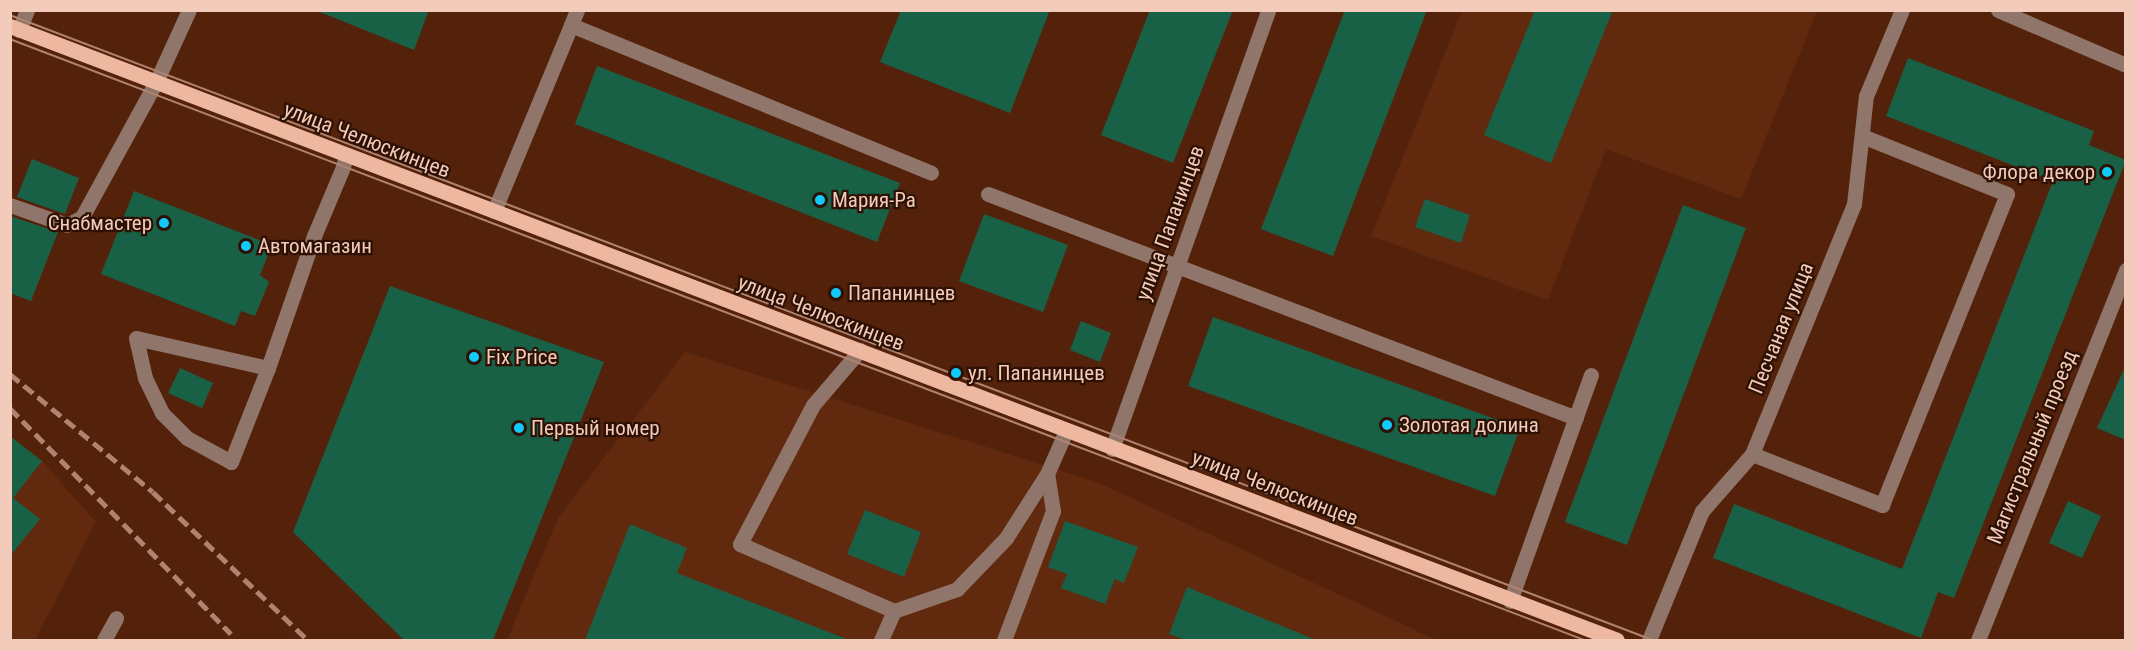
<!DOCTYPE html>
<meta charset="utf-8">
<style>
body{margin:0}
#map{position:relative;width:2136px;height:651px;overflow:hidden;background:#54220a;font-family:"Roboto Condensed",sans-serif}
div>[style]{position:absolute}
.built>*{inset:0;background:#61290e}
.building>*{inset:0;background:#196146}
.minor>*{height:15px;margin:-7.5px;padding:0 7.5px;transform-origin:7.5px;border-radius:7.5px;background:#90756a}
.major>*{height:15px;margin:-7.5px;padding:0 7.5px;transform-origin:7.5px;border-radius:7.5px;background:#eeb7a0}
.tram>*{height:1.5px;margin:-0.75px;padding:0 0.75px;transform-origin:0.75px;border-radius:0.75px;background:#af836f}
.rail>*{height:4.5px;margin-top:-2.25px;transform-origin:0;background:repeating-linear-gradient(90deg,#af836f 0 12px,transparent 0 18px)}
.dots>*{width:16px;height:16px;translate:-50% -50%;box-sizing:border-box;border:3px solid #2e1105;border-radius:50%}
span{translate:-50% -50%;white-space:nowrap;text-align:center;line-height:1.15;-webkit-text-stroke:4.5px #2e1105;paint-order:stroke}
.street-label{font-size:21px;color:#f3cbba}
.poi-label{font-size:21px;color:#f3cbba}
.right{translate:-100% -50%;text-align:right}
.left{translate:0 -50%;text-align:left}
.frame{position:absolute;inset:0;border:12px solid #f3cbba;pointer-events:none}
</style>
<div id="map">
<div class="built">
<i style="clip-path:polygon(1462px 11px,1817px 11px,1741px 199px,1606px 149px,1548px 300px,1371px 236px)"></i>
<i style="clip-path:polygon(685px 352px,1097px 482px,1437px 640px,507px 640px,558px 518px)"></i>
<i style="clip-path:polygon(10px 436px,42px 461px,96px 522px,35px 640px,11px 640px)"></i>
</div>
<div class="building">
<i style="clip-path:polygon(315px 10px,429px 10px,414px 50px)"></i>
<i style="clip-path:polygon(901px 10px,1050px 10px,1010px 113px,880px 62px)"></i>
<i style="clip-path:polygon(1150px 10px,1233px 10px,1173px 163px,1101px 135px)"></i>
<i style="clip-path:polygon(1345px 10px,1427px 10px,1333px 256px,1261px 229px)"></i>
<i style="clip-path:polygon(1535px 10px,1613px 10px,1551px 163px,1484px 135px)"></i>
<i style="clip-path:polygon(1908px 58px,2094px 131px,2089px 145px,2126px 160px,1954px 598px,1938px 592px,1921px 638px,1713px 558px,1734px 504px,1902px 569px,2053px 181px,1886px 116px)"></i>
<i style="clip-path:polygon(597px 66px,900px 183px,877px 242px,575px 124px)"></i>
<i style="clip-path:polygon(32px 159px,79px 178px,65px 214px,17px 197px)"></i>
<i style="clip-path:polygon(134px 191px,272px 245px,260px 275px,269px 282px,255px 316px,241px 311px,235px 326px,101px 274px)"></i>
<i style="clip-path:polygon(1425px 199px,1470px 215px,1461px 243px,1415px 227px)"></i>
<i style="clip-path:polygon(1683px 205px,1746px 228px,1627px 545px,1565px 522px)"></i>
<i style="clip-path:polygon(984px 214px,1068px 245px,1043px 312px,959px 281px)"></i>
<i style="clip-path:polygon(10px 216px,58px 232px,31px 301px,10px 293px)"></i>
<i style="clip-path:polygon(390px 286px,604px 362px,493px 640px,404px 640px,293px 532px)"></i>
<i style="clip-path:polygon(1213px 317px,1520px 428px,1495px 496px,1188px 386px)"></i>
<i style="clip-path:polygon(1081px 321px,1111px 333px,1100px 362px,1070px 350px)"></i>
<i style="clip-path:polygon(2126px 365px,2126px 440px,2097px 428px)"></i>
<i style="clip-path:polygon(180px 368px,213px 383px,202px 408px,168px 393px)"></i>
<i style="clip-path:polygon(10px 436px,42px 461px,13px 498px,40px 519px,10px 556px)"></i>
<i style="clip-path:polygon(2068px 501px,2101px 516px,2082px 558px,2049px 543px)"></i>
<i style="clip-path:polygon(865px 510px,921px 532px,904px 577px,847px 554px)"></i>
<i style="clip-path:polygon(1065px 521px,1138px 547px,1124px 583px,1115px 579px,1105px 604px,1061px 588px,1067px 574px,1048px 567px)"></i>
<i style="clip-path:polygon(630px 524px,687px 548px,677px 573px,849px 640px,585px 640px)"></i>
<i style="clip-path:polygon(1187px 587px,1316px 640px,1185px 640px,1169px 634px)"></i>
</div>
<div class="minor">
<i style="left:1998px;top:10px;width:139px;rotate:23.3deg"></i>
<i style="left:571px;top:25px;width:16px;rotate:-68deg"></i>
<i style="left:19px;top:30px;width:22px;rotate:-68deg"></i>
<i style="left:988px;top:194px;width:629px;rotate:20.85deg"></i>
<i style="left:10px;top:205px;width:60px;rotate:19.3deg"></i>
<i style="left:67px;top:225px;width:17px;rotate:-28deg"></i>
<i style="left:82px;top:217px;width:154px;rotate:-61.3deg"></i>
<i style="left:156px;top:82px;width:79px;rotate:-65.4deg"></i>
<i style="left:494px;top:211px;width:201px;rotate:-67.5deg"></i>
<i style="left:571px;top:25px;width:389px;rotate:22.3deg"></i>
<i style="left:860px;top:350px;width:72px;rotate:130.5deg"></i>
<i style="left:813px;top:405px;width:157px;rotate:117.7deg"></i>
<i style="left:740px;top:544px;width:168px;rotate:23.5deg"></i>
<i style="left:268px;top:368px;width:135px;rotate:-167.2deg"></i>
<i style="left:136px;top:338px;width:41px;rotate:77.3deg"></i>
<i style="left:145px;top:378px;width:39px;rotate:64deg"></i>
<i style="left:162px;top:413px;width:35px;rotate:45deg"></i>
<i style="left:187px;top:438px;width:50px;rotate:28.6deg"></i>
<i style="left:231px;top:462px;width:101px;rotate:-68.5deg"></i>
<i style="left:268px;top:368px;width:140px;rotate:-70.8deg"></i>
<i style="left:314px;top:236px;width:75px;rotate:-67.2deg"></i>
<i style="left:343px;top:167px;width:12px;rotate:-76deg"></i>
<i style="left:1112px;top:449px;width:466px;rotate:-70.4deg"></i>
<i style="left:1752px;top:454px;width:140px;rotate:21.4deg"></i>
<i style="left:1882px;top:505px;width:335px;rotate:-68.1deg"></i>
<i style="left:2007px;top:194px;width:156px;rotate:-158.2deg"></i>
<i style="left:1510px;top:601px;width:240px;rotate:-70.3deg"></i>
<i style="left:104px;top:640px;width:25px;rotate:-61deg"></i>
<i style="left:881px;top:640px;width:32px;rotate:-66deg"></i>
<i style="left:894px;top:611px;width:67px;rotate:-19.2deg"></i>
<i style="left:957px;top:589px;width:71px;rotate:-46.1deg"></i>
<i style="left:1006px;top:538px;width:76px;rotate:-57.4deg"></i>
<i style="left:1004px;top:640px;width:138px;rotate:-69.2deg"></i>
<i style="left:1053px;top:511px;width:37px;rotate:-99deg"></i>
<i style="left:1047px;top:474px;width:47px;rotate:-66.2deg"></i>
<i style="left:1649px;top:640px;width:139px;rotate:-67.7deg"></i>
<i style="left:1702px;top:511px;width:76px;rotate:-48.7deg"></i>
<i style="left:1752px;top:454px;width:270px;rotate:-67.8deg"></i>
<i style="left:1854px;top:204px;width:109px;rotate:-83.7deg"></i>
<i style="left:1866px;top:96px;width:93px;rotate:-67.3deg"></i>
<i style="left:1978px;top:640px;width:399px;rotate:-68.2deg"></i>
</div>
<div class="major">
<i style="left:10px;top:26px;width:1720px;rotate:20.91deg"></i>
</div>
<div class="tram">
<i style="left:10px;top:15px;width:1758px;rotate:20.83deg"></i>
<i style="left:10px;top:39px;width:1686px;rotate:20.89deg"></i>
</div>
<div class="rail">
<i style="left:10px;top:374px;width:185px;rotate:39.5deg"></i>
<i style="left:153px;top:492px;width:214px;rotate:43.7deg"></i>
<i style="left:10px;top:408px;width:316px;rotate:45.6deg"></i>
</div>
<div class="dots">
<i style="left:2107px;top:172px;background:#10cafa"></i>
<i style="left:820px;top:200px;background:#10cafa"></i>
<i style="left:164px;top:223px;background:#10cafa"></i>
<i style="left:246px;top:246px;background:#10cafa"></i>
<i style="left:836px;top:293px;background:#10cafa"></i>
<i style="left:474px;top:357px;background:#10cafa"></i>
<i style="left:956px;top:373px;background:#10cafa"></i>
<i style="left:1387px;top:425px;background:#10cafa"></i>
<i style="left:519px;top:428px;background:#10cafa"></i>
</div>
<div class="street-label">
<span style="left:367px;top:140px;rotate:21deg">улица Челюскинцев</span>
<span style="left:1170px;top:223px;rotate:-70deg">улица Папанинцев</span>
<span style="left:821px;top:313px;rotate:21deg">улица Челюскинцев</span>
<span style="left:1781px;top:328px;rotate:-68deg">Песчаная улица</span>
<span style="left:2032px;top:447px;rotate:-68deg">Магистральный проезд</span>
<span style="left:1275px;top:488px;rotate:21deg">улица Челюскинцев</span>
</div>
<div class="poi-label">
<span class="right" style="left:2095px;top:172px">Флора декор</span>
<span class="left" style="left:832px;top:200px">Мария-Ра</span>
<span class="right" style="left:152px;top:223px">Снабмастер</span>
<span class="left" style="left:258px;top:246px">Автомагазин</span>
<span class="left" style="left:848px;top:293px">Папанинцев</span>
<span class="left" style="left:486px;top:357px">Fix Price</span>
<span class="left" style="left:968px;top:373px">ул. Папанинцев</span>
<span class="left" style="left:1399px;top:425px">Золотая долина</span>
<span class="left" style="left:531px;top:428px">Первый номер</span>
</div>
<div class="frame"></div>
</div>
